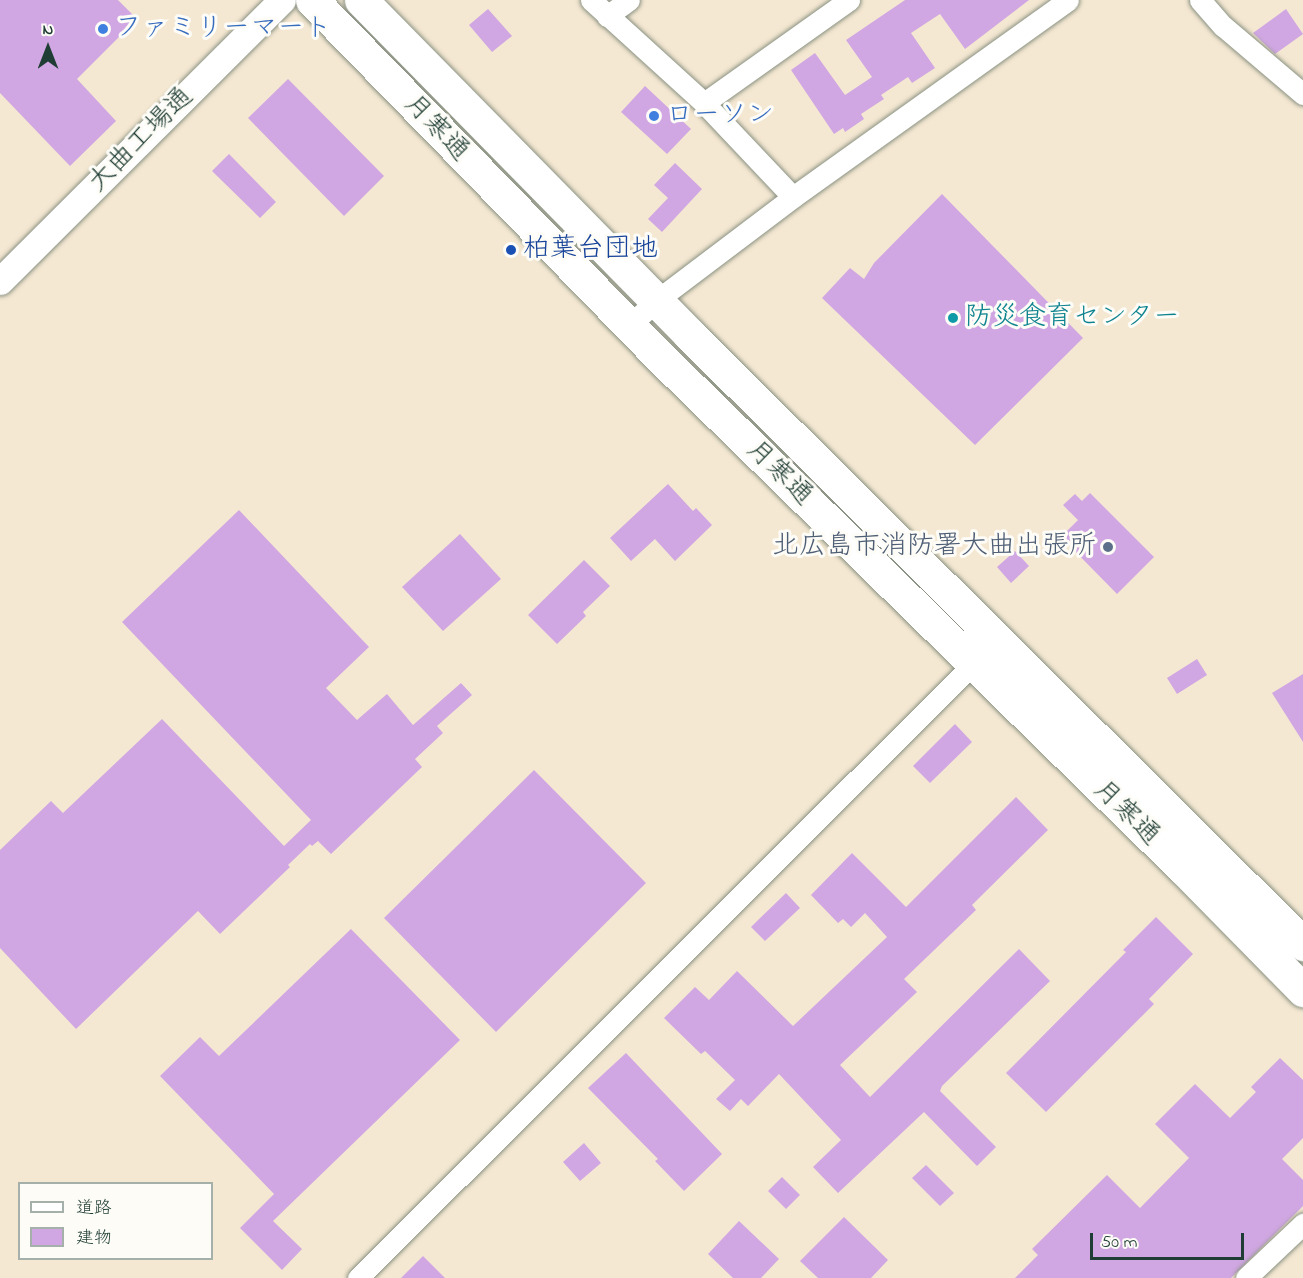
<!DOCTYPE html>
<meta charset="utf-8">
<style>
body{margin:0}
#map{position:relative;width:1303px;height:1278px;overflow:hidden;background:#f5e8d2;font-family:"Indie Flower","Klee One",sans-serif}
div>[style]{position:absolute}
.building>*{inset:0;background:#d0a7e2}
.roads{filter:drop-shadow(0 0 2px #8a9283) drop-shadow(0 0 2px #8a9283)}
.minor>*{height:21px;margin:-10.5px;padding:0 10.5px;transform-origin:10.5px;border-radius:10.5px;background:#fff}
.tertiary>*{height:27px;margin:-13.5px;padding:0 13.5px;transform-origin:13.5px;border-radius:13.5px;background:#fff}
.trunk>*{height:33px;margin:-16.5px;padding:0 16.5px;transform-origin:16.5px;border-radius:16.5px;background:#fff}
.dots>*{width:16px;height:16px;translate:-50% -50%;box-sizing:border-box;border:3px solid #fdfcf7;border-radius:50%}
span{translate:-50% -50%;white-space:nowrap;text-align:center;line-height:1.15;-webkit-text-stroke:6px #fdfcf7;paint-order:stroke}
.shop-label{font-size:27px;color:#366cbe}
.left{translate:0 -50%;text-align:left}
.street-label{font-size:27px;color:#1f3d34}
.transit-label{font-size:27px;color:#164399}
.culture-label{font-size:27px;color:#0d838f}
.service-label{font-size:27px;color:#4e5e75}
.right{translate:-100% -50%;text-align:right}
.legend{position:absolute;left:18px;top:1182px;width:195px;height:78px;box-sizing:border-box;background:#fdfcf7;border:2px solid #a4b0a9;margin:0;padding:8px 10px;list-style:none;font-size:18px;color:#1f3d34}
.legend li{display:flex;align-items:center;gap:12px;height:30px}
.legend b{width:30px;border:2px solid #a4b0a9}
.north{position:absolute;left:18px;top:18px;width:60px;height:60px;-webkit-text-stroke:4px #fdfcf7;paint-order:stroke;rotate:0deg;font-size:16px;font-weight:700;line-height:24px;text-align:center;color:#1f3d34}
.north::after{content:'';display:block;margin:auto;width:21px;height:27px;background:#1f3d34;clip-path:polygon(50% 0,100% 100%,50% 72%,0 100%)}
.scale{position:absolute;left:1090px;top:1233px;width:154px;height:27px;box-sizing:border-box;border:3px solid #1f3d34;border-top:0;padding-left:8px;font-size:18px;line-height:21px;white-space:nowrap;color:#1f3d34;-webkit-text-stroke:4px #fdfcf7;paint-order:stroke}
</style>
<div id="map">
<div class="building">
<i style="clip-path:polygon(0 0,118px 0,137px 19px,77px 79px,116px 121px,70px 166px,0 93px)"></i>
<i style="clip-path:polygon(905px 0,1029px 0,965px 49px,940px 14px,911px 33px,935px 68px,912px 83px,908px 77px,881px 95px,884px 99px,861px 114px,864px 119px,845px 132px,843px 128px,834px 134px,791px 70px,815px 53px,845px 95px,872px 77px,846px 40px)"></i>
<i style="clip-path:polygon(488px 9px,512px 36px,492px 52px,469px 25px)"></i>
<i style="clip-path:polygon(1286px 9px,1303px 34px,1275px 54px,1253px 33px)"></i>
<i style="clip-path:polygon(288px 79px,384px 176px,344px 216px,248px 118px)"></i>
<i style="clip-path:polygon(645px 86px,691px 129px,667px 154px,621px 112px)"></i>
<i style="clip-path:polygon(229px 154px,276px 202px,260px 218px,212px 171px)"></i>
<i style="clip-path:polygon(675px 163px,702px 189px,662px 232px,648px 219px,668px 198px,654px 185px)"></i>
<i style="clip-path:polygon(942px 194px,1083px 338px,975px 445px,822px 298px,850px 268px,864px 279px,874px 263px)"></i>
<i style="clip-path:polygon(668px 484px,693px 511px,696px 508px,712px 525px,675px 561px,655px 539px,631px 561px,610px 538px)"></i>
<i style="clip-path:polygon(1090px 493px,1154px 557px,1117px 594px,1061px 537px,1078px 520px,1063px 505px,1075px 494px,1082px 501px)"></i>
<i style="clip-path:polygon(239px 510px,369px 647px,326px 688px,357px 720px,387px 694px,413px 725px,461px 683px,472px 695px,437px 726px,443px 733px,415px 759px,422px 767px,331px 854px,318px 841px,312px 846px,310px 844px,288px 865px,290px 867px,220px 934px,198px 911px,76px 1029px,0 948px,0 850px,51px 801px,63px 813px,162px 719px,284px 846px,311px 820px,122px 622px)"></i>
<i style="clip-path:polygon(460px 534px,501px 579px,443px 631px,402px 587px)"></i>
<i style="clip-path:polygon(1015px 551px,1029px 566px,1011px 583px,997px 567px)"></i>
<i style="clip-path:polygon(584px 560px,610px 586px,583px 612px,586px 616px,557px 644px,528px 615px)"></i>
<i style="clip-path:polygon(1197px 659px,1207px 675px,1177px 694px,1167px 678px)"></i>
<i style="clip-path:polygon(1303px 674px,1303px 742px,1272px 693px)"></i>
<i style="clip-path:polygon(955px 724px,972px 742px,930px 783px,913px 766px)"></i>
<i style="clip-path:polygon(534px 770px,646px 883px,496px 1032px,384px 918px)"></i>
<i style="clip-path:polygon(1016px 797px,1048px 830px,972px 905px,976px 910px,904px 979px,917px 992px,840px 1065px,870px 1097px,1019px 949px,1050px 981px,942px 1086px,940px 1091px,996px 1147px,977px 1166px,924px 1112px,838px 1193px,813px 1167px,841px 1140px,779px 1074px,748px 1106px,741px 1099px,730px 1111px,716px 1099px,735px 1080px,705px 1051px,701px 1054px,664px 1018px,695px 987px,709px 1000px,737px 971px,793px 1026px,887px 937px,865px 913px,851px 927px,843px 919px,838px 923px,811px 895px,852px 853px,906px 907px)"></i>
<i style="clip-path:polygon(786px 893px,800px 908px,765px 941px,751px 927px)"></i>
<i style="clip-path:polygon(1156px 917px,1193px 954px,1149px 999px,1154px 1004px,1046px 1112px,1006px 1073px,1126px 952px,1123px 950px)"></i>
<i style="clip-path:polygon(351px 929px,460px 1040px,273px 1221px,302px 1249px,282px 1270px,240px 1228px,274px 1194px,160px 1076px,200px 1037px,219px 1056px)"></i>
<i style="clip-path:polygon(626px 1053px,722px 1154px,684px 1191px,655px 1161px,658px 1159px,588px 1088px)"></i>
<i style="clip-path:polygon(1280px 1058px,1303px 1080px,1303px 1138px,1282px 1159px,1303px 1180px,1303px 1206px,1231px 1278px,1015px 1278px,1038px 1255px,1032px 1249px,1107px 1175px,1140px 1208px,1189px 1158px,1155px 1124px,1195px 1084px,1230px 1118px,1256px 1092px,1251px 1087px)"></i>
<i style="clip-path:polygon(584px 1143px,601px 1163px,580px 1181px,563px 1162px)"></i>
<i style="clip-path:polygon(926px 1165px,954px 1193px,940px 1206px,912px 1178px)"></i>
<i style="clip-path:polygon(782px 1177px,800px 1195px,786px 1209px,768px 1191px)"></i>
<i style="clip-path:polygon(844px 1217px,888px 1260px,871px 1278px,818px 1278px,800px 1261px)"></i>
<i style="clip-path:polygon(739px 1221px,779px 1259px,761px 1278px,733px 1278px,708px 1254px)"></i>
<i style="clip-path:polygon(423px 1256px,445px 1278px,401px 1278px)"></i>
</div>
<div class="roads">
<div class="minor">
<i style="left:591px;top:0;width:153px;rotate:42.3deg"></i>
<i style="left:704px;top:103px;width:129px;rotate:46.6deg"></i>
<i style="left:1200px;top:0;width:35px;rotate:49deg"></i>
<i style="left:1223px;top:26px;width:105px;rotate:40.4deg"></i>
<i style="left:607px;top:16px;width:27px;rotate:-36deg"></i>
<i style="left:704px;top:103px;width:178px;rotate:-35.4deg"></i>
<i style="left:630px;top:325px;width:37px;rotate:-43deg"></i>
<i style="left:657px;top:300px;width:171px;rotate:-37.1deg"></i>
<i style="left:793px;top:197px;width:338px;rotate:-35.6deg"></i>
<i style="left:358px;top:1278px;width:880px;rotate:-44.95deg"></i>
<i style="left:1246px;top:1278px;width:79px;rotate:-43.5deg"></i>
</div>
<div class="tertiary">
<i style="left:0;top:281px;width:398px;rotate:-44.9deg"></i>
</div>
<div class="trunk">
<i style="left:312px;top:0;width:503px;rotate:45.73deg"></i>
<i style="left:663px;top:360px;width:728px;rotate:44.33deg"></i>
<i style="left:1184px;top:869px;width:170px;rotate:45.5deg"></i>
<i style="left:361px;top:0;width:468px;rotate:45.5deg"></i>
<i style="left:689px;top:334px;width:866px;rotate:44.81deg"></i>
</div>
</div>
<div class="dots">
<i style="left:103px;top:29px;background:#3f7fe0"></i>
<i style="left:654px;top:116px;background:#3f7fe0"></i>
<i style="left:511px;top:250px;background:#1a4fb4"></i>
<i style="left:953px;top:318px;background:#0f9aa8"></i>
<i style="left:1108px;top:547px;background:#5c6f8a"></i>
</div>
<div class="shop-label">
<span class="left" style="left:115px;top:29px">ファミリーマート</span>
<span class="left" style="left:666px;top:116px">ローソン</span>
</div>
<div class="street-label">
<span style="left:436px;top:128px;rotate:46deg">月寒通</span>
<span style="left:141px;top:140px;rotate:-45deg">大曲工場通</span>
<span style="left:779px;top:473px;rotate:44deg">月寒通</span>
<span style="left:1126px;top:813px;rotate:44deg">月寒通</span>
</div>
<div class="transit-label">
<span class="left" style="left:523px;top:250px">柏葉台団地</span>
</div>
<div class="culture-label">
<span class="left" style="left:965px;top:318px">防災食育センター</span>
</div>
<div class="service-label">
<span class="right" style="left:1096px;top:547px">北広島市消防署大曲出張所</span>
</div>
<ul class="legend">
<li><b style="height:8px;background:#fff"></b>道路</li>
<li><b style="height:16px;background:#d0a7e2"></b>建物</li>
</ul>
<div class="north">N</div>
<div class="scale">50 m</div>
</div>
